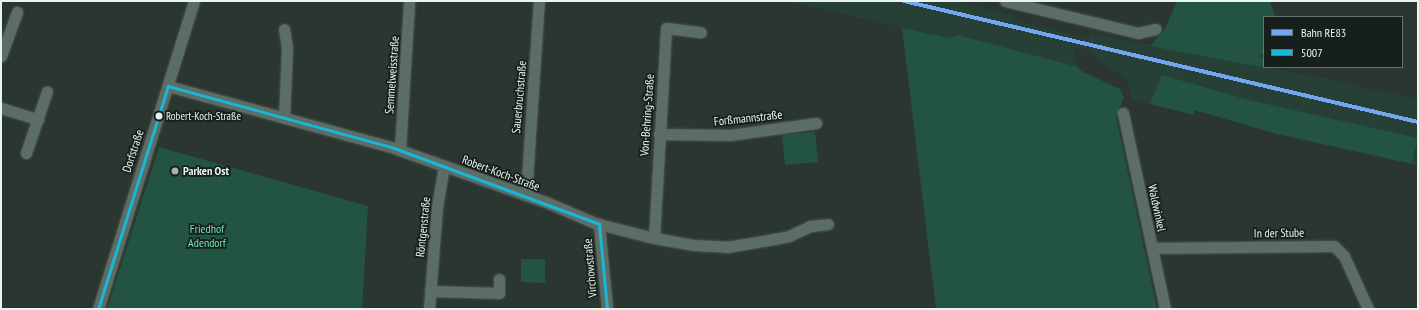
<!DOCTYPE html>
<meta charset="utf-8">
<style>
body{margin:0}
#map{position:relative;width:1419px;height:310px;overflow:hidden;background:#2b3631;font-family:"PT Sans Narrow",sans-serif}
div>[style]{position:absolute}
.built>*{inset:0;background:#274035}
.green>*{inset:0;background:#235441}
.roads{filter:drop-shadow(0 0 1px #4a544f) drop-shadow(0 0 1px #4a544f)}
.minor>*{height:11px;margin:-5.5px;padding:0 5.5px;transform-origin:5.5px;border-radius:5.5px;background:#5b6d65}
.bus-1>*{height:3px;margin:-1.5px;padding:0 1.5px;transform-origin:1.5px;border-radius:1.5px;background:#1ab6d8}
.rail-1>*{height:4px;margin:-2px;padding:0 2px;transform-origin:2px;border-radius:2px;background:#74a5f1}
.dots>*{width:11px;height:11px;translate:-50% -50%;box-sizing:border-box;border:2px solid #161f1b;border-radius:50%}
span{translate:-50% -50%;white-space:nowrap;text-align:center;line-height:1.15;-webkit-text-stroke:3.5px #161f1b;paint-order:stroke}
.bus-label{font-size:11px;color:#e8f4ee}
.left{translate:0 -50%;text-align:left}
.street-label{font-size:12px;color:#e8f4ee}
.poi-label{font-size:12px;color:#e8f4ee;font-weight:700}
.park-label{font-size:12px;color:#73e6b7}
.frame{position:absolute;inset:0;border:2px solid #e8f4ee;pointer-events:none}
.legend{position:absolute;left:1263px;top:16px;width:140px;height:52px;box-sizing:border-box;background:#161f1b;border:1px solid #6a746f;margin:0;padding:5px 7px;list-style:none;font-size:12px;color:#e8f4ee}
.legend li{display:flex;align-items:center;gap:8px;height:20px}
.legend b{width:20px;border:1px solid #6a746f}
</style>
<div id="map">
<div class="built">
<i style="clip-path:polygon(785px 1px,956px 1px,1014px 16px,1014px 20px,1090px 39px,1089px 33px,1334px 80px,1418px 100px,1418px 138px,1249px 100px,1162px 75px,1150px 104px,1133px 100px,1129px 86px,1123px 76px,1094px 58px,1090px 50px,1073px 47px,1078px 67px,958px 35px,950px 38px)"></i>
<i style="clip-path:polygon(1418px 142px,1418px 166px,1412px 164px)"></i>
</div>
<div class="green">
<i style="clip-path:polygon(1177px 1px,1270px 1px,1275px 17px,1264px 17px,1264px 53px,1259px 56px,1264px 58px,1264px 67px,1268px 67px,1267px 68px,1150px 46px,1165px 29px)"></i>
<i style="clip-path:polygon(902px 28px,950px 38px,958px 35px,1078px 67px,1081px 71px,1120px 89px,1124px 98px,1116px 117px,1157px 309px,936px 309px)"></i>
<i style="clip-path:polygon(1162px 75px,1249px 100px,1418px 138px,1412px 164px,1277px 134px,1194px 110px,1194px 115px,1150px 104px)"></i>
<i style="clip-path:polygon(815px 132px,818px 162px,785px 165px,782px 135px)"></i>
<i style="clip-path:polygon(159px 147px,368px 206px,362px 309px,107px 309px)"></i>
<i style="clip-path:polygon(521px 259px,545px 259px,545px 283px,521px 282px)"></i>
</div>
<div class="roads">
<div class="minor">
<i style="left:1005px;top:1px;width:137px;rotate:13.5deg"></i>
<i style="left:1138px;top:33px;width:18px;rotate:-13deg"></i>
<i style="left:1px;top:56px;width:47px;rotate:-70deg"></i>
<i style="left:168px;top:86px;width:234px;rotate:15.3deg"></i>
<i style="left:394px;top:148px;width:161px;rotate:19.6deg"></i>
<i style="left:546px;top:202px;width:53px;rotate:23.2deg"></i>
<i style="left:595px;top:223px;width:61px;rotate:14.3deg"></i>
<i style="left:654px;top:238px;width:41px;rotate:9.9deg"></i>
<i style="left:694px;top:245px;width:33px;rotate:3deg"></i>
<i style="left:727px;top:247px;width:43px;rotate:-9.5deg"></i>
<i style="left:769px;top:240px;width:20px;rotate:-11deg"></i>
<i style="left:789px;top:236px;width:23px;rotate:-25deg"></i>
<i style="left:810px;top:226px;width:18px;rotate:-6deg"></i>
<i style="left:1px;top:108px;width:39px;rotate:17deg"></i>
<i style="left:1123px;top:113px;width:200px;rotate:77.9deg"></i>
<i style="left:284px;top:118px;width:70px;rotate:-87.5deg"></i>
<i style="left:287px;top:48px;width:19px;rotate:-99deg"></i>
<i style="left:659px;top:134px;width:71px;rotate:0.8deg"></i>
<i style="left:730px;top:135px;width:87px;rotate:-7.9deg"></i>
<i style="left:400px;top:150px;width:149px;rotate:-86.5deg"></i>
<i style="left:26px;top:153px;width:65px;rotate:-71.3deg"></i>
<i style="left:526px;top:195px;width:194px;rotate:-86.2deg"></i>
<i style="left:599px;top:224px;width:85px;rotate:84.6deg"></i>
<i style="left:654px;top:238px;width:210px;rotate:-86.7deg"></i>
<i style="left:666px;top:28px;width:35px;rotate:7deg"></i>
<i style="left:1152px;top:248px;width:182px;rotate:-0.6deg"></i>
<i style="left:1334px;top:246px;width:14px;rotate:45deg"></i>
<i style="left:1344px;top:256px;width:58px;rotate:65.6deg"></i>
<i style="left:430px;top:291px;width:69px;rotate:1.7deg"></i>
<i style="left:499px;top:293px;width:14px;rotate:-90deg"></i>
<i style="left:98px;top:309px;width:323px;rotate:-72.7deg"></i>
<i style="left:429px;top:309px;width:102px;rotate:-85.5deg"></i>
<i style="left:437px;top:207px;width:42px;rotate:-80.3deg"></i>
</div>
</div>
<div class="bus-1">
<i style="left:168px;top:86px;width:234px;rotate:15.3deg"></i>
<i style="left:394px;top:148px;width:219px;rotate:20.3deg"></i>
<i style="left:599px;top:224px;width:85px;rotate:84.6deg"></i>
<i style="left:98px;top:309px;width:234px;rotate:-72.6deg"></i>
</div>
<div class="rail-1">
<i style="left:904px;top:1px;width:528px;rotate:13.25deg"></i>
</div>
<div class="dots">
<i style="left:159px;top:116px;background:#e8f4ee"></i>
<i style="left:175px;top:171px;background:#a6b2ac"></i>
</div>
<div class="bus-label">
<span class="left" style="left:166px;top:116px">Robert-Koch-Straße</span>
</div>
<div class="street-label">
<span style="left:392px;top:75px;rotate:-86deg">Semmelweisstraße</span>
<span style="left:519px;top:97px;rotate:-85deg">Sauerbruchstraße</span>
<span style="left:647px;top:115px;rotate:-86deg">Von-Behring-Straße</span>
<span style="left:748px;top:118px;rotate:-6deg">Forßmannstraße</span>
<span style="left:133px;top:151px;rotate:-72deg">Dorfstraße</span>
<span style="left:501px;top:173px;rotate:20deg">Robert-Koch-Straße</span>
<span style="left:1157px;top:208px;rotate:78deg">Waldwinkel</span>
<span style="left:423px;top:227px;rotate:-84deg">Röntgenstraße</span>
<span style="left:1279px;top:233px;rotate:-1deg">In der Stube</span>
<span style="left:590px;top:268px;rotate:-95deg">Virchowstraße</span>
</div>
<div class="poi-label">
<span class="left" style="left:183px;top:171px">Parken Ost</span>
</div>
<div class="park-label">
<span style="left:207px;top:236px">Friedhof<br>Adendorf</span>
</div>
<div class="frame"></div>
<ul class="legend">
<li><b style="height:5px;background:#74a5f1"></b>Bahn RE83</li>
<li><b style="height:5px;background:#1ab6d8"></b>5007</li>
</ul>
</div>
